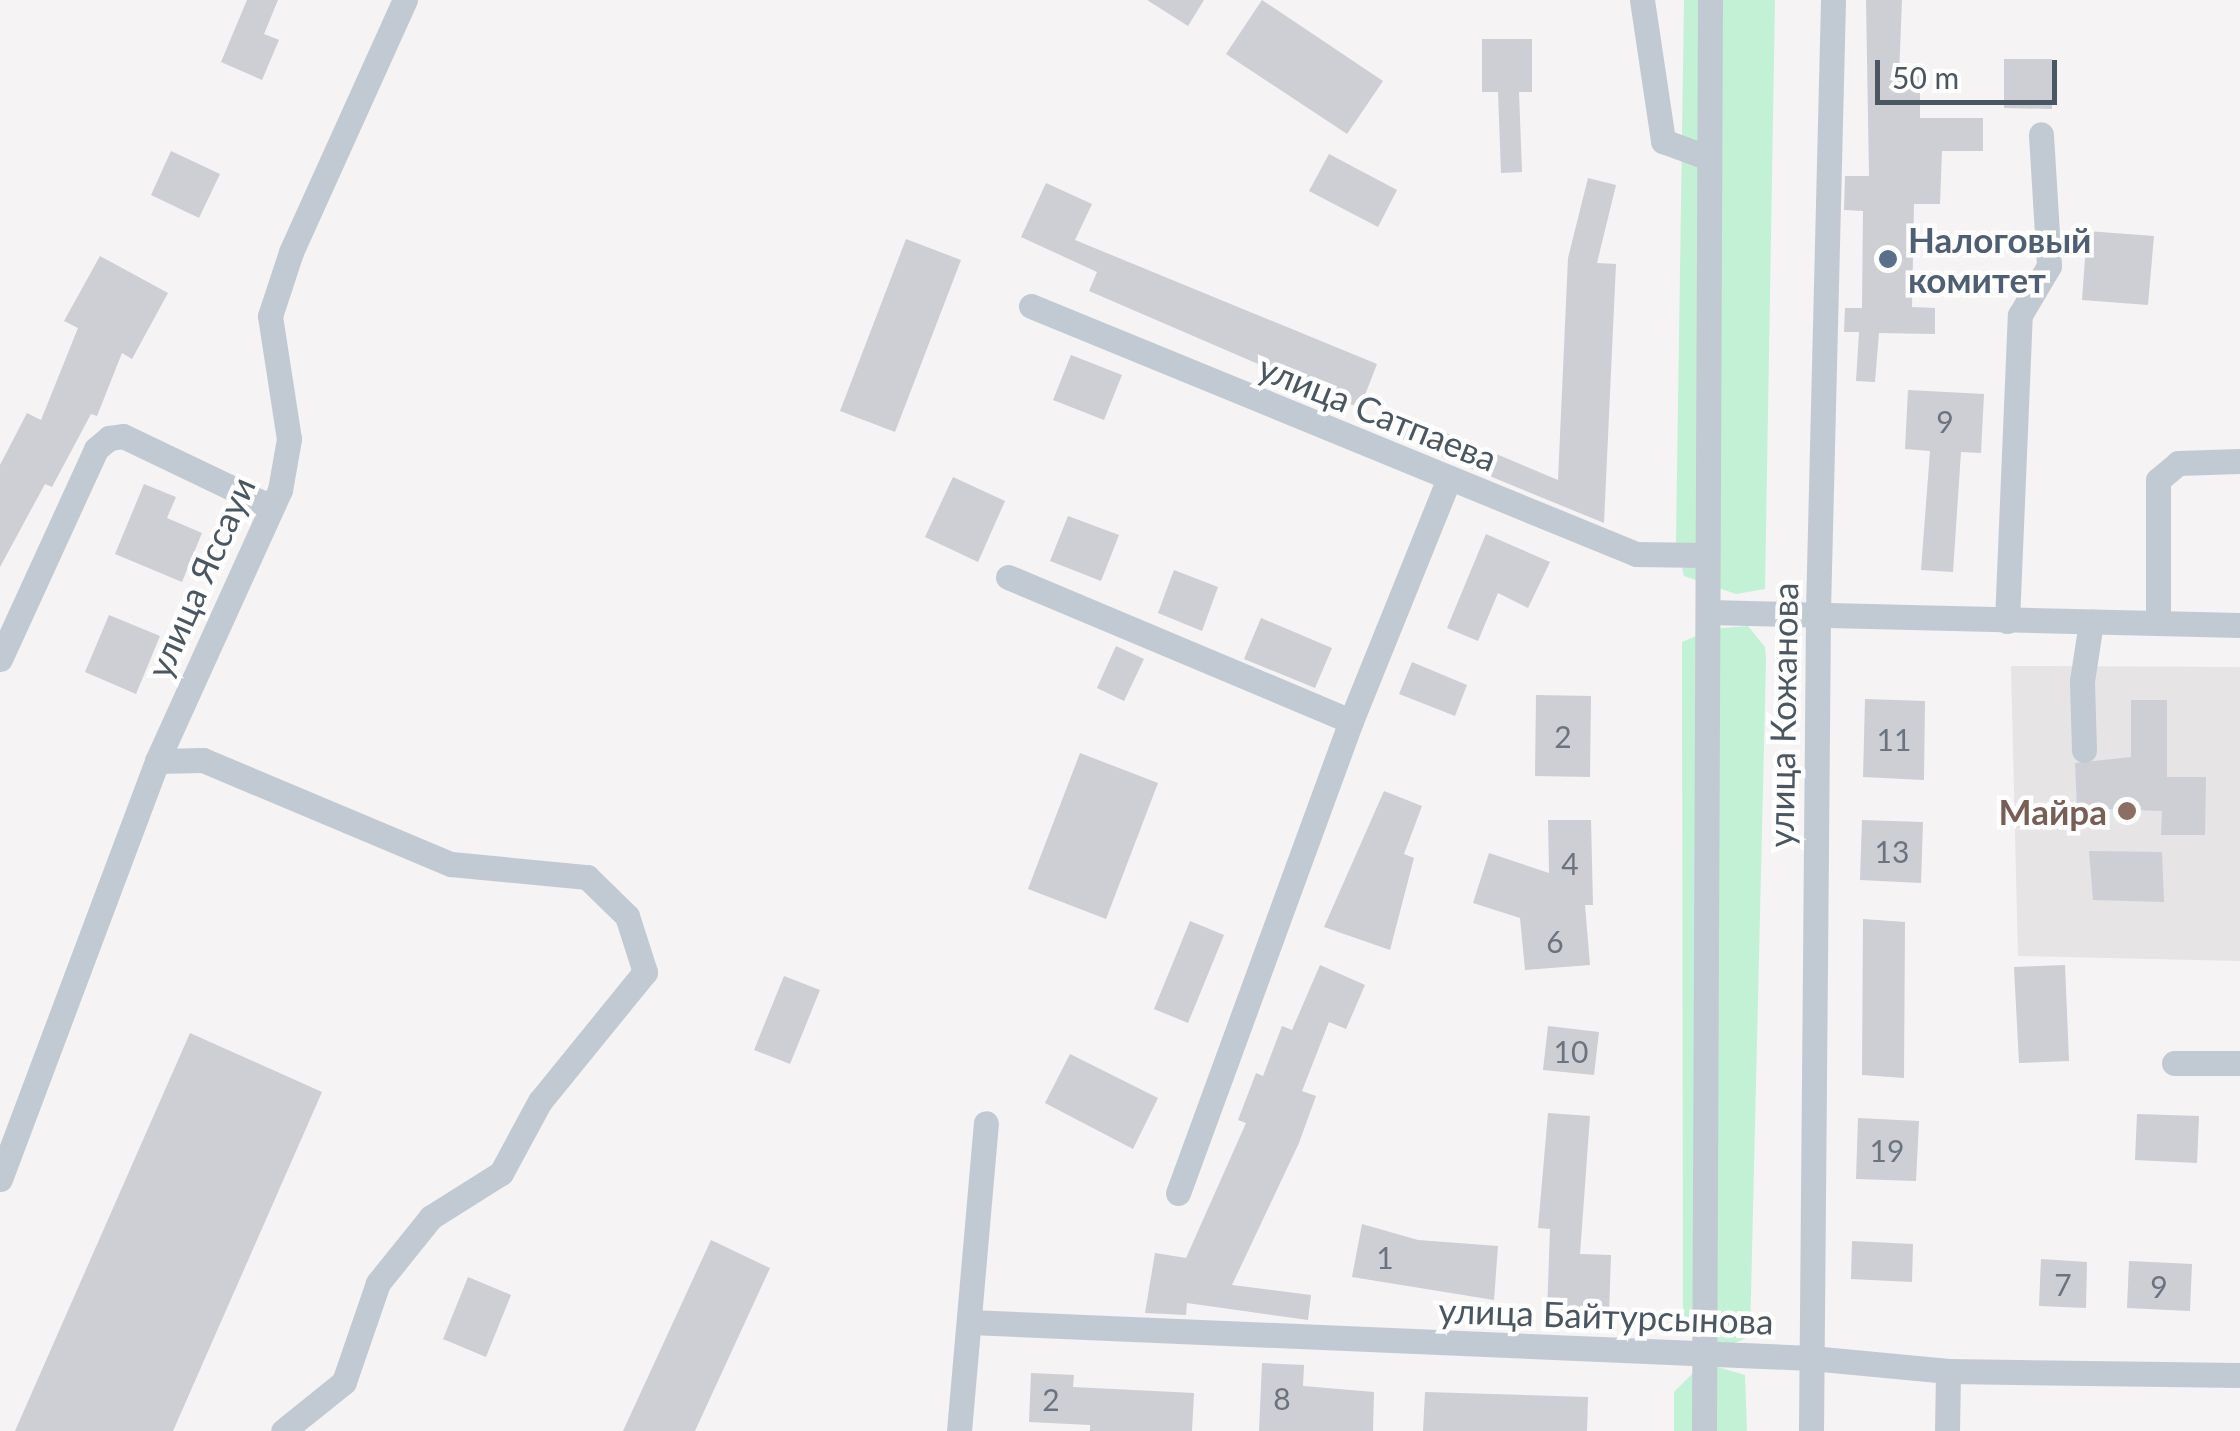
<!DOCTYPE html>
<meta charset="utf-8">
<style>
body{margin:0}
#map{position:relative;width:2240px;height:1431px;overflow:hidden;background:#f5f3f3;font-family:Lato,sans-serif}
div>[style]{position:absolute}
.education>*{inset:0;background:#e6e4e5}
.green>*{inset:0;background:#c3f1d5}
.building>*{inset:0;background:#cdcfd5}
.minor>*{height:25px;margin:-12.5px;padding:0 12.5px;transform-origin:12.5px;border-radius:12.5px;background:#c1cad2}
.dots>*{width:28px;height:28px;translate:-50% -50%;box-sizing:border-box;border:5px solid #fff;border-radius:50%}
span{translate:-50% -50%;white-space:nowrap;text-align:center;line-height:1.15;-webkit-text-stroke:9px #fff;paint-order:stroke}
.number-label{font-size:30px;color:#6b747e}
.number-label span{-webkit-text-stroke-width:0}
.service-label{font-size:35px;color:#4e5e75;font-weight:700}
.left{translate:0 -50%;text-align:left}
.street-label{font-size:35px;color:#4a5661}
.education-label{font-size:35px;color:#785e54;font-weight:700}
.right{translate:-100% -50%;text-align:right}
.scale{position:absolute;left:1875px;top:60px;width:182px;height:45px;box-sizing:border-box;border:5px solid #4a5661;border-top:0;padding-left:12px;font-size:30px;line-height:35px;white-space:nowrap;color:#4a5661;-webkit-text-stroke:8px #fff;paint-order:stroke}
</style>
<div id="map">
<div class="education">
<i style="clip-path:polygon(2011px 666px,2240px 667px,2240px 961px,2018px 956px)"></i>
</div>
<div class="green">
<i style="clip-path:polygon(1684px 0,1775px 0,1765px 589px,1736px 594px,1684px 576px,1676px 542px)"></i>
<i style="clip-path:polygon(1748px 626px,1765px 647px,1766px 660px,1750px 1337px,1723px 1347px,1698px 1341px,1683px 1324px,1682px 642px,1712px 629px)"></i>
<i style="clip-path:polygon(1714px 1366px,1745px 1375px,1747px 1431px,1674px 1431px,1674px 1392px,1693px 1373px)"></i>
</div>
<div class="building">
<i style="clip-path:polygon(247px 0,278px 0,264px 34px,279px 40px,262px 80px,221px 62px)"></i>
<i style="clip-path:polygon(1147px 0,1204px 0,1188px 26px)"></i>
<i style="clip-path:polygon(1262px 0,1383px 81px,1347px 134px,1226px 54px)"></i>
<i style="clip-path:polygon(1866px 0,1902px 0,1899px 76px,1920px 76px,1920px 118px,1983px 118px,1983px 151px,1942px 151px,1940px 204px,1914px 204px,1912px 307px,1935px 308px,1935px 334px,1879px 333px,1875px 382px,1856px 381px,1859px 332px,1844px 332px,1845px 308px,1862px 308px,1863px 211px,1844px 210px,1845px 176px,1869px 176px)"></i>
<i style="clip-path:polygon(1482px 39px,1532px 39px,1532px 92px,1519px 92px,1522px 172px,1501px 173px,1498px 92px,1482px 92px)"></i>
<i style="clip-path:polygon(2004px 59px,2052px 59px,2052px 109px,2004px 108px)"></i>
<i style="clip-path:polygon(171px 151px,220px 174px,199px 218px,151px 195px)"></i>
<i style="clip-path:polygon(1329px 154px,1397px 190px,1378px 227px,1309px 191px)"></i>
<i style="clip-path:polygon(1588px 178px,1616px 185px,1597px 263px,1616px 264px,1604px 523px,1392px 436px,1401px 414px,1558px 480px,1568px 258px)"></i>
<i style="clip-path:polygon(1046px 183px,1092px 204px,1075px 240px,1377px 364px,1360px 408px,1089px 291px,1097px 272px,1021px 237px)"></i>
<i style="clip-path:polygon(2087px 231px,2154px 236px,2148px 305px,2082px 300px)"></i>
<i style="clip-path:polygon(906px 239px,961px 260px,895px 432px,840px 411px)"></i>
<i style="clip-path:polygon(100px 256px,168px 293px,132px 359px,122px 353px,97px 416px,91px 414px,52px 487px,45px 484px,0 567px,0 465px,27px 413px,41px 420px,78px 328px,64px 321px)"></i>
<i style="clip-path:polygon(1071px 355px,1122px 375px,1104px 420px,1053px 400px)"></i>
<i style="clip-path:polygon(1908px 390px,1984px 394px,1981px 453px,1961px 452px,1953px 572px,1921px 570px,1930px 451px,1905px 449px)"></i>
<i style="clip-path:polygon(953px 477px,1005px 501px,978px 562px,925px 537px)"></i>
<i style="clip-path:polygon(144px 484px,176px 497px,167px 518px,202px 533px,182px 582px,115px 554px)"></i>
<i style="clip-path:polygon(1068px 516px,1119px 535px,1101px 581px,1050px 561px)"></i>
<i style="clip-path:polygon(1486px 534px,1550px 562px,1528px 608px,1498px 593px,1478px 641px,1447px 628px)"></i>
<i style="clip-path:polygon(1174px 570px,1218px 587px,1202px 631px,1158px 613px)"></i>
<i style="clip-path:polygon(109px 615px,160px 636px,136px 694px,85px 672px)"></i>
<i style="clip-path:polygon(1261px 618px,1332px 648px,1315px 688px,1244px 659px)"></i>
<i style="clip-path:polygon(1116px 646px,1144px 659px,1124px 701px,1097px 688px)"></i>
<i style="clip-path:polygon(1412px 662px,1467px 685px,1455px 716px,1399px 694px)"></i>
<i style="clip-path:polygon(1536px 695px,1591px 696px,1590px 777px,1535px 776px)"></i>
<i style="clip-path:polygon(1865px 699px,1925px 701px,1924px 780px,1863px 777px)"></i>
<i style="clip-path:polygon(2131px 700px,2167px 700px,2167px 777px,2206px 777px,2205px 835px,2161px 835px,2162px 811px,2077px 808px,2075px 763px,2131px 757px)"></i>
<i style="clip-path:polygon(1080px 753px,1158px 783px,1106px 919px,1028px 889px)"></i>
<i style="clip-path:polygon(1384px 791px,1422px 806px,1404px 854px,1414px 858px,1390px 950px,1324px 927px)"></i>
<i style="clip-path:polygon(1548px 820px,1591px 820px,1593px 905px,1585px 905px,1590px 965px,1525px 970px,1520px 918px,1473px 903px,1489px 853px,1549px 873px)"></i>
<i style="clip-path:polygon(1862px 820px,1923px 822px,1921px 883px,1860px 880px)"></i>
<i style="clip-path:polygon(2089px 851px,2162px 852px,2164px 902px,2093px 900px)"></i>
<i style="clip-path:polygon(1863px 919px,1905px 922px,1904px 1078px,1862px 1075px)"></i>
<i style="clip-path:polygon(1190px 921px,1224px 935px,1188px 1023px,1154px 1009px)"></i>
<i style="clip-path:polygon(1320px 965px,1365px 985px,1346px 1029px,1329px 1022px,1302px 1091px,1316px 1096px,1299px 1143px,1232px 1285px,1311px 1295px,1308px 1320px,1187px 1303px,1186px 1315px,1145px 1313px,1155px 1253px,1186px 1258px,1246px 1123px,1238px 1120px,1256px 1073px,1263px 1076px,1282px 1026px,1292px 1030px)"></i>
<i style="clip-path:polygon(2065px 965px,2069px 1061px,2019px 1063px,2014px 967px)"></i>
<i style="clip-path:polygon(784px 976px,820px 990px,790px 1064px,754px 1050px)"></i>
<i style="clip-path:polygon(1548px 1026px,1599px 1032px,1594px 1075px,1543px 1070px)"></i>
<i style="clip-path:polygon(190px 1033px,322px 1092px,173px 1431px,15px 1431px)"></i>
<i style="clip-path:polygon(1070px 1054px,1158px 1098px,1133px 1149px,1045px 1103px)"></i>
<i style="clip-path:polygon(1548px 1113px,1590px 1116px,1580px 1254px,1611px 1255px,1609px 1315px,1547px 1313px,1550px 1229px,1538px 1228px)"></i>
<i style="clip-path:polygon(2137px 1114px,2199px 1116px,2197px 1163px,2135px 1160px)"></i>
<i style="clip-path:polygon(1858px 1118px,1919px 1121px,1916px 1181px,1856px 1179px)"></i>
<i style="clip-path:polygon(1362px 1224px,1418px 1240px,1498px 1246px,1494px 1300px,1352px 1277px)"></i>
<i style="clip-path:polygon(711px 1240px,770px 1268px,695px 1431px,623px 1431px)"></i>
<i style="clip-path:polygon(1852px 1241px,1913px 1244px,1912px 1282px,1851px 1279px)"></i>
<i style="clip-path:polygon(2041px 1259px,2087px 1262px,2086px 1308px,2039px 1306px)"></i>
<i style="clip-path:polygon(2129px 1261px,2192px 1264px,2190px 1311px,2127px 1308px)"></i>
<i style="clip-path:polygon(468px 1277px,511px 1295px,486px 1357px,443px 1339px)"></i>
<i style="clip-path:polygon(1262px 1363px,1304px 1365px,1303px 1386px,1374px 1392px,1373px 1431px,1259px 1431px)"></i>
<i style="clip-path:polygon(1031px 1373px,1074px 1375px,1073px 1387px,1194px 1393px,1192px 1431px,1090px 1431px,1090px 1425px,1029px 1422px)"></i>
<i style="clip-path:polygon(1425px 1392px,1588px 1397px,1587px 1431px,1423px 1431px)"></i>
</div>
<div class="minor">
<i style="left:1642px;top:0;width:143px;rotate:81.5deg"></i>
<i style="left:1663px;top:141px;width:49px;rotate:20.3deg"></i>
<i style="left:1031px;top:306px;width:654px;rotate:22.29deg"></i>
<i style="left:1636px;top:554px;width:69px;rotate:0.8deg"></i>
<i style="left:1008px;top:577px;width:372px;rotate:22.8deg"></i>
<i style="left:1351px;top:721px;width:261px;rotate:-68deg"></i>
<i style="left:1708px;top:612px;width:532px;rotate:1.4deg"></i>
<i style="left:2007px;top:621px;width:306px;rotate:-87.6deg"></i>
<i style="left:2020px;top:315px;width:57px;rotate:-59.4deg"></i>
<i style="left:2049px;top:266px;width:132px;rotate:-93.5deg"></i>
<i style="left:2158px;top:623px;width:143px;rotate:-90deg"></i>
<i style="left:2158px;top:480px;width:26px;rotate:-40deg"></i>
<i style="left:2178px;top:463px;width:62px;rotate:-1.8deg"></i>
<i style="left:0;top:659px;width:231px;rotate:-65.4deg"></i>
<i style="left:96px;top:449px;width:17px;rotate:-40deg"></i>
<i style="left:109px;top:438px;width:14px;rotate:-8deg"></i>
<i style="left:123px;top:436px;width:162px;rotate:25.6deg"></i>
<i style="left:2084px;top:750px;width:69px;rotate:-91.7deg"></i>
<i style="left:2082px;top:681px;width:60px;rotate:-81.3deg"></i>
<i style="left:157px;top:761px;width:46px;rotate:-1.2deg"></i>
<i style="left:203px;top:760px;width:269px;rotate:22.8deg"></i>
<i style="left:451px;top:864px;width:137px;rotate:5.5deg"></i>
<i style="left:587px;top:877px;width:56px;rotate:44.3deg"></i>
<i style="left:627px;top:916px;width:59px;rotate:72.2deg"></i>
<i style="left:645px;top:972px;width:166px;rotate:129.1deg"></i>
<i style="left:540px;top:1101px;width:82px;rotate:118.4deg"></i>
<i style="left:501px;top:1173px;width:83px;rotate:147.8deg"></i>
<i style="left:431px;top:1217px;width:85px;rotate:128.8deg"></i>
<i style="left:378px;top:1283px;width:105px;rotate:109deg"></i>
<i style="left:344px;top:1382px;width:78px;rotate:141.2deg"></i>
<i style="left:2174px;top:1063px;width:66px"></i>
<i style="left:0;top:1179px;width:447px;rotate:-69.4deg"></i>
<i style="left:157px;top:761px;width:298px;rotate:-65.6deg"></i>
<i style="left:280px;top:490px;width:52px;rotate:-80deg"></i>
<i style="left:289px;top:439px;width:124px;rotate:-98.8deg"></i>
<i style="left:270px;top:316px;width:67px;rotate:-71.8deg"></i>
<i style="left:291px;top:252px;width:277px;rotate:-65.7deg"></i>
<i style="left:1178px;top:1193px;width:503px;rotate:-69.87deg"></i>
<i style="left:970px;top:1322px;width:842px;rotate:2.45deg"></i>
<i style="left:1811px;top:1358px;width:138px;rotate:5.4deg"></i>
<i style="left:1948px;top:1371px;width:292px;rotate:0.8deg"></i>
<i style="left:959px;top:1431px;width:309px;rotate:-85deg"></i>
<i style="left:1704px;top:1431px;width:1431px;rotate:-89.76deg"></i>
<i style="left:1811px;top:1431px;width:821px;rotate:-89.51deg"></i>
<i style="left:1818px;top:610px;width:610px;rotate:-88.59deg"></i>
<i style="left:1947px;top:1431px;width:60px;rotate:-89deg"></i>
</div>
<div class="dots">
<i style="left:1888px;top:259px;background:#5c6f8a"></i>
<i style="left:2127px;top:811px;background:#8d6e63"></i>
</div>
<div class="number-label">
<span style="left:1945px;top:421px">9</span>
<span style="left:1563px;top:736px">2</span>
<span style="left:1894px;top:739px">11</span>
<span style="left:1892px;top:851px">13</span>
<span style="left:1570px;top:863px">4</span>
<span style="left:1555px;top:941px">6</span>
<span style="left:1571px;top:1051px">10</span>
<span style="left:1887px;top:1150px">19</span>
<span style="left:1385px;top:1257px">1</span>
<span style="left:2063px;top:1284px">7</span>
<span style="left:2159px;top:1286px">9</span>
<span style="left:1282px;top:1398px">8</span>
<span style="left:1051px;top:1399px">2</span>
</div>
<div class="service-label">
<span class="left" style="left:1908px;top:259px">Налоговый<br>комитет</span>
</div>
<div class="street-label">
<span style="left:1378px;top:412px;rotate:22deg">улица Сатпаева</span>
<span style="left:200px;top:577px;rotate:-66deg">улица Яссауи</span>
<span style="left:1782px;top:715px;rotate:-89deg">улица Кожанова</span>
<span style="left:1606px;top:1315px;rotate:2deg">улица Байтурсынова</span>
</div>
<div class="education-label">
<span class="right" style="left:2107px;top:811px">Майра</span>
</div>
<div class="scale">50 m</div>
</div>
